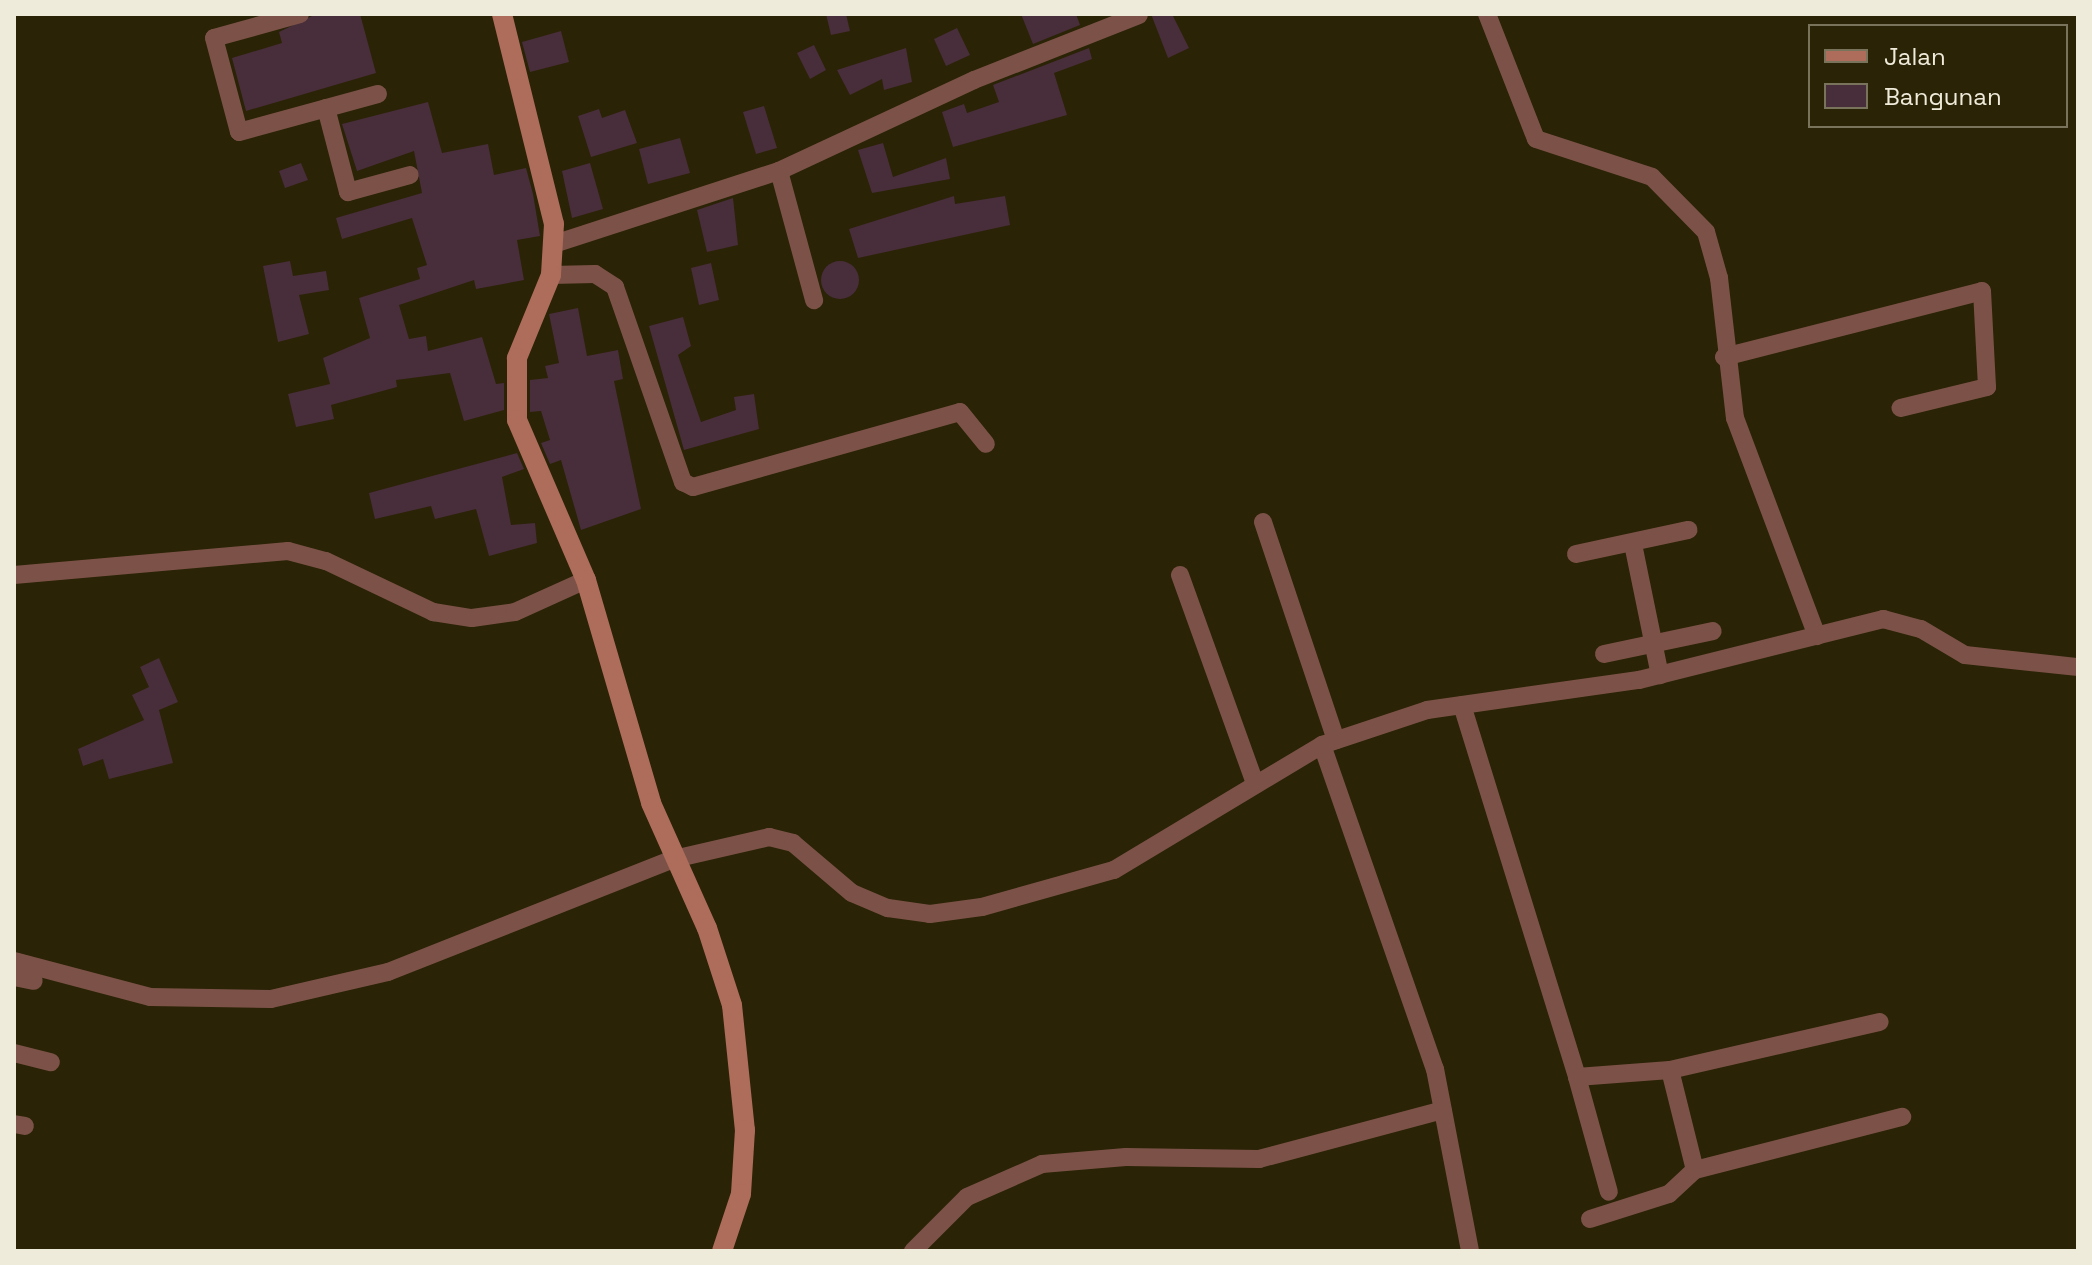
<!DOCTYPE html>
<style>
body{margin:0}
#map{position:relative;width:2092px;height:1265px;overflow:hidden;background:#2a2306;font-family:"Space Grotesk",sans-serif}
div>[style]{position:absolute}
.building>*{inset:0;background:#482d3a}
.round{border-radius:50%}
.street>*{height:18px;margin:-9px;padding:0 9px;transform-origin:9px;border-radius:9px;background:#7c5248}
.secondary>*{height:20px;margin:-10px;padding:0 10px;transform-origin:10px;border-radius:10px;background:#ae6c5b}
span{translate:-50% -50%;white-space:nowrap;text-align:center;line-height:1.15;-webkit-text-stroke:6px #2a2306;paint-order:stroke}
.frame{position:absolute;inset:0;border:16px solid #efebda;pointer-events:none}
.legend{position:absolute;left:1808px;top:24px;width:260px;height:104px;box-sizing:border-box;background:#2a2306;border:2px solid #79735b;margin:0;padding:10px 14px;list-style:none;font-size:24px;color:#efebda}
.legend li{display:flex;align-items:center;gap:16px;height:40px}
.legend b{width:40px;border:2px solid #79735b}
</style>
<div id="map">
<div class="building">
<i style="clip-path:polygon(360px 14px,376px 73px,246px 111px,232px 58px,282px 43px,279px 32px,312px 16px)"></i>
<i style="clip-path:polygon(826px 14px,846px 14px,850px 31px,831px 35px)"></i>
<i style="clip-path:polygon(1021px 14px,1076px 14px,1080px 25px,1033px 44px)"></i>
<i style="clip-path:polygon(1151px 14px,1172px 14px,1189px 48px,1168px 58px)"></i>
<i style="clip-path:polygon(957px 28px,970px 55px,946px 66px,934px 39px)"></i>
<i style="clip-path:polygon(561px 31px,569px 62px,530px 72px,522px 42px)"></i>
<i style="clip-path:polygon(814px 45px,826px 70px,810px 79px,797px 53px)"></i>
<i style="clip-path:polygon(906px 48px,912px 82px,884px 90px,882px 79px,850px 95px,837px 70px)"></i>
<i style="clip-path:polygon(1089px 48px,1092px 59px,1054px 73px,1067px 115px,953px 147px,942px 112px,964px 104px,967px 113px,999px 102px,993px 85px)"></i>
<i style="clip-path:polygon(428px 102px,442px 153px,488px 144px,494px 175px,526px 168px,533px 194px,540px 236px,517px 240px,524px 280px,476px 289px,474px 280px,399px 305px,409px 339px,426px 336px,428px 351px,482px 337px,496px 384px,504px 383px,504px 410px,464px 421px,450px 373px,396px 380px,397px 387px,331px 405px,334px 419px,296px 427px,288px 394px,330px 384px,323px 358px,370px 338px,359px 298px,420px 279px,417px 268px,427px 265px,412px 218px,342px 239px,336px 218px,422px 193px,414px 151px,357px 171px,342px 124px)"></i>
<i style="clip-path:polygon(764px 106px,777px 148px,756px 154px,743px 112px)"></i>
<i style="clip-path:polygon(599px 109px,602px 118px,625px 110px,637px 143px,591px 157px,578px 116px)"></i>
<i style="clip-path:polygon(680px 138px,690px 173px,648px 184px,639px 149px)"></i>
<i style="clip-path:polygon(883px 143px,893px 177px,946px 158px,950px 179px,872px 193px,858px 150px)"></i>
<i style="clip-path:polygon(301px 163px,308px 180px,285px 188px,279px 171px)"></i>
<i style="clip-path:polygon(590px 163px,603px 209px,572px 218px,562px 171px)"></i>
<i style="clip-path:polygon(954px 196px,955px 204px,1005px 196px,1010px 225px,858px 258px,849px 229px)"></i>
<i style="clip-path:polygon(733px 198px,738px 245px,707px 252px,697px 210px)"></i>
<i style="clip-path:polygon(290px 261px,293px 276px,326px 271px,329px 290px,299px 295px,309px 334px,278px 342px,263px 266px)"></i>
<i class="round" style="left:821px;top:261px;width:38px;height:38px"></i>
<i style="clip-path:polygon(711px 263px,719px 300px,699px 305px,691px 268px)"></i>
<i style="clip-path:polygon(578px 308px,587px 356px,618px 350px,623px 379px,614px 381px,641px 509px,581px 530px,561px 460px,550px 464px,541px 443px,550px 440px,541px 411px,530px 412px,530px 380px,548px 378px,545px 366px,559px 363px,549px 314px)"></i>
<i style="clip-path:polygon(683px 317px,691px 346px,678px 355px,701px 422px,736px 410px,734px 397px,754px 394px,759px 429px,684px 450px,649px 326px)"></i>
<i style="clip-path:polygon(517px 453px,524px 469px,502px 477px,511px 525px,535px 523px,537px 543px,489px 556px,476px 509px,435px 519px,431px 506px,375px 519px,369px 493px)"></i>
<i style="clip-path:polygon(159px 658px,178px 702px,159px 710px,173px 763px,109px 779px,103px 759px,83px 766px,78px 749px,144px 720px,132px 695px,149px 687px,140px 667px)"></i>
</div>
<div class="street">
<i style="left:300px;top:14px;width:89px;rotate:164.4deg"></i>
<i style="left:214px;top:38px;width:97px;rotate:75.1deg"></i>
<i style="left:239px;top:132px;width:144px;rotate:-15.3deg"></i>
<i style="left:1487px;top:14px;width:134px;rotate:68.6deg"></i>
<i style="left:1536px;top:139px;width:122px;rotate:18.1deg"></i>
<i style="left:1652px;top:177px;width:77px;rotate:45.5deg"></i>
<i style="left:1706px;top:232px;width:48px;rotate:74.2deg"></i>
<i style="left:1719px;top:278px;width:141px;rotate:83.5deg"></i>
<i style="left:1735px;top:418px;width:233px;rotate:69.4deg"></i>
<i style="left:326px;top:108px;width:87px;rotate:75.3deg"></i>
<i style="left:348px;top:192px;width:64px;rotate:-15.3deg"></i>
<i style="left:779px;top:171px;width:134px;rotate:74.8deg"></i>
<i style="left:554px;top:244px;width:237px;rotate:-18deg"></i>
<i style="left:779px;top:171px;width:215px;rotate:-25deg"></i>
<i style="left:974px;top:80px;width:177px;rotate:-21.5deg"></i>
<i style="left:551px;top:275px;width:44px;rotate:-1.3deg"></i>
<i style="left:595px;top:274px;width:24px;rotate:33deg"></i>
<i style="left:615px;top:287px;width:207px;rotate:70.8deg"></i>
<i style="left:683px;top:482px;width:11px;rotate:27deg"></i>
<i style="left:693px;top:487px;width:277px;rotate:-15.7deg"></i>
<i style="left:960px;top:412px;width:41px;rotate:50.9deg"></i>
<i style="left:1724px;top:357px;width:266px;rotate:-14.3deg"></i>
<i style="left:1982px;top:291px;width:96px;rotate:87deg"></i>
<i style="left:1987px;top:387px;width:89px;rotate:166.4deg"></i>
<i style="left:1263px;top:522px;width:230px;rotate:71.5deg"></i>
<i style="left:1633px;top:544px;width:134px;rotate:78.4deg"></i>
<i style="left:1576px;top:554px;width:115px;rotate:-12.1deg"></i>
<i style="left:14px;top:575px;width:275px;rotate:-5deg"></i>
<i style="left:288px;top:551px;width:39px;rotate:15deg"></i>
<i style="left:326px;top:561px;width:119px;rotate:25.5deg"></i>
<i style="left:433px;top:612px;width:39px;rotate:9deg"></i>
<i style="left:472px;top:618px;width:43px;rotate:-7.9deg"></i>
<i style="left:515px;top:612px;width:78px;rotate:-24.3deg"></i>
<i style="left:1180px;top:575px;width:221px;rotate:70.2deg"></i>
<i style="left:1604px;top:654px;width:111px;rotate:-11.9deg"></i>
<i style="left:1462px;top:705px;width:389px;rotate:72.8deg"></i>
<i style="left:1577px;top:1077px;width:93px;rotate:-4.3deg"></i>
<i style="left:1670px;top:1070px;width:215px;rotate:-12.9deg"></i>
<i style="left:1322px;top:745px;width:343px;rotate:70.8deg"></i>
<i style="left:1435px;top:1069px;width:185px;rotate:79.1deg"></i>
<i style="left:14px;top:961px;width:141px;rotate:14.8deg"></i>
<i style="left:150px;top:997px;width:121px;rotate:0.9deg"></i>
<i style="left:271px;top:999px;width:120px;rotate:-13deg"></i>
<i style="left:388px;top:972px;width:308px;rotate:-21.6deg"></i>
<i style="left:674px;top:859px;width:98px;rotate:-13deg"></i>
<i style="left:769px;top:837px;width:25px;rotate:14deg"></i>
<i style="left:793px;top:843px;width:77px;rotate:40.3deg"></i>
<i style="left:852px;top:893px;width:39px;rotate:23deg"></i>
<i style="left:888px;top:908px;width:42px;rotate:8.1deg"></i>
<i style="left:930px;top:914px;width:52px;rotate:-7.7deg"></i>
<i style="left:982px;top:907px;width:137px;rotate:-15.7deg"></i>
<i style="left:1114px;top:870px;width:243px;rotate:-31deg"></i>
<i style="left:1322px;top:745px;width:111px;rotate:-18.4deg"></i>
<i style="left:1427px;top:710px;width:214px;rotate:-8.1deg"></i>
<i style="left:1639px;top:680px;width:252px;rotate:-14deg"></i>
<i style="left:1883px;top:619px;width:39px;rotate:15deg"></i>
<i style="left:1921px;top:629px;width:51px;rotate:30.6deg"></i>
<i style="left:1965px;top:655px;width:114px;rotate:6.1deg"></i>
<i style="left:14px;top:977px;width:20px;rotate:11deg"></i>
<i style="left:14px;top:1053px;width:38px;rotate:14deg"></i>
<i style="left:1670px;top:1070px;width:103px;rotate:76deg"></i>
<i style="left:1577px;top:1077px;width:119px;rotate:74.5deg"></i>
<i style="left:14px;top:1124px;width:11px;rotate:10deg"></i>
<i style="left:1590px;top:1219px;width:83px;rotate:-17.6deg"></i>
<i style="left:1669px;top:1194px;width:35px;rotate:-43deg"></i>
<i style="left:1695px;top:1170px;width:214px;rotate:-14.4deg"></i>
<i style="left:913px;top:1251px;width:76px;rotate:-45deg"></i>
<i style="left:967px;top:1197px;width:82px;rotate:-23.7deg"></i>
<i style="left:1042px;top:1164px;width:84px;rotate:-4.8deg"></i>
<i style="left:1126px;top:1157px;width:133px;rotate:0.9deg"></i>
<i style="left:1259px;top:1159px;width:190px;rotate:-14.9deg"></i>
</div>
<div class="secondary">
<i style="left:502px;top:14px;width:216px;rotate:76.1deg"></i>
<i style="left:554px;top:224px;width:51px;rotate:93.4deg"></i>
<i style="left:551px;top:275px;width:90px;rotate:112.3deg"></i>
<i style="left:517px;top:358px;width:62px;rotate:90deg"></i>
<i style="left:517px;top:420px;width:174px;rotate:66.7deg"></i>
<i style="left:586px;top:580px;width:232px;rotate:73.7deg"></i>
<i style="left:651px;top:803px;width:137px;rotate:65.9deg"></i>
<i style="left:707px;top:928px;width:81px;rotate:72deg"></i>
<i style="left:732px;top:1005px;width:126px;rotate:84.1deg"></i>
<i style="left:745px;top:1130px;width:64px;rotate:93.6deg"></i>
<i style="left:741px;top:1194px;width:60px;rotate:108.4deg"></i>
</div>
<div class="frame"></div>
<ul class="legend">
<li><b style="height:10px;background:#ae6c5b"></b>Jalan</li>
<li><b style="height:22px;background:#482d3a"></b>Bangunan</li>
</ul>
</div>
